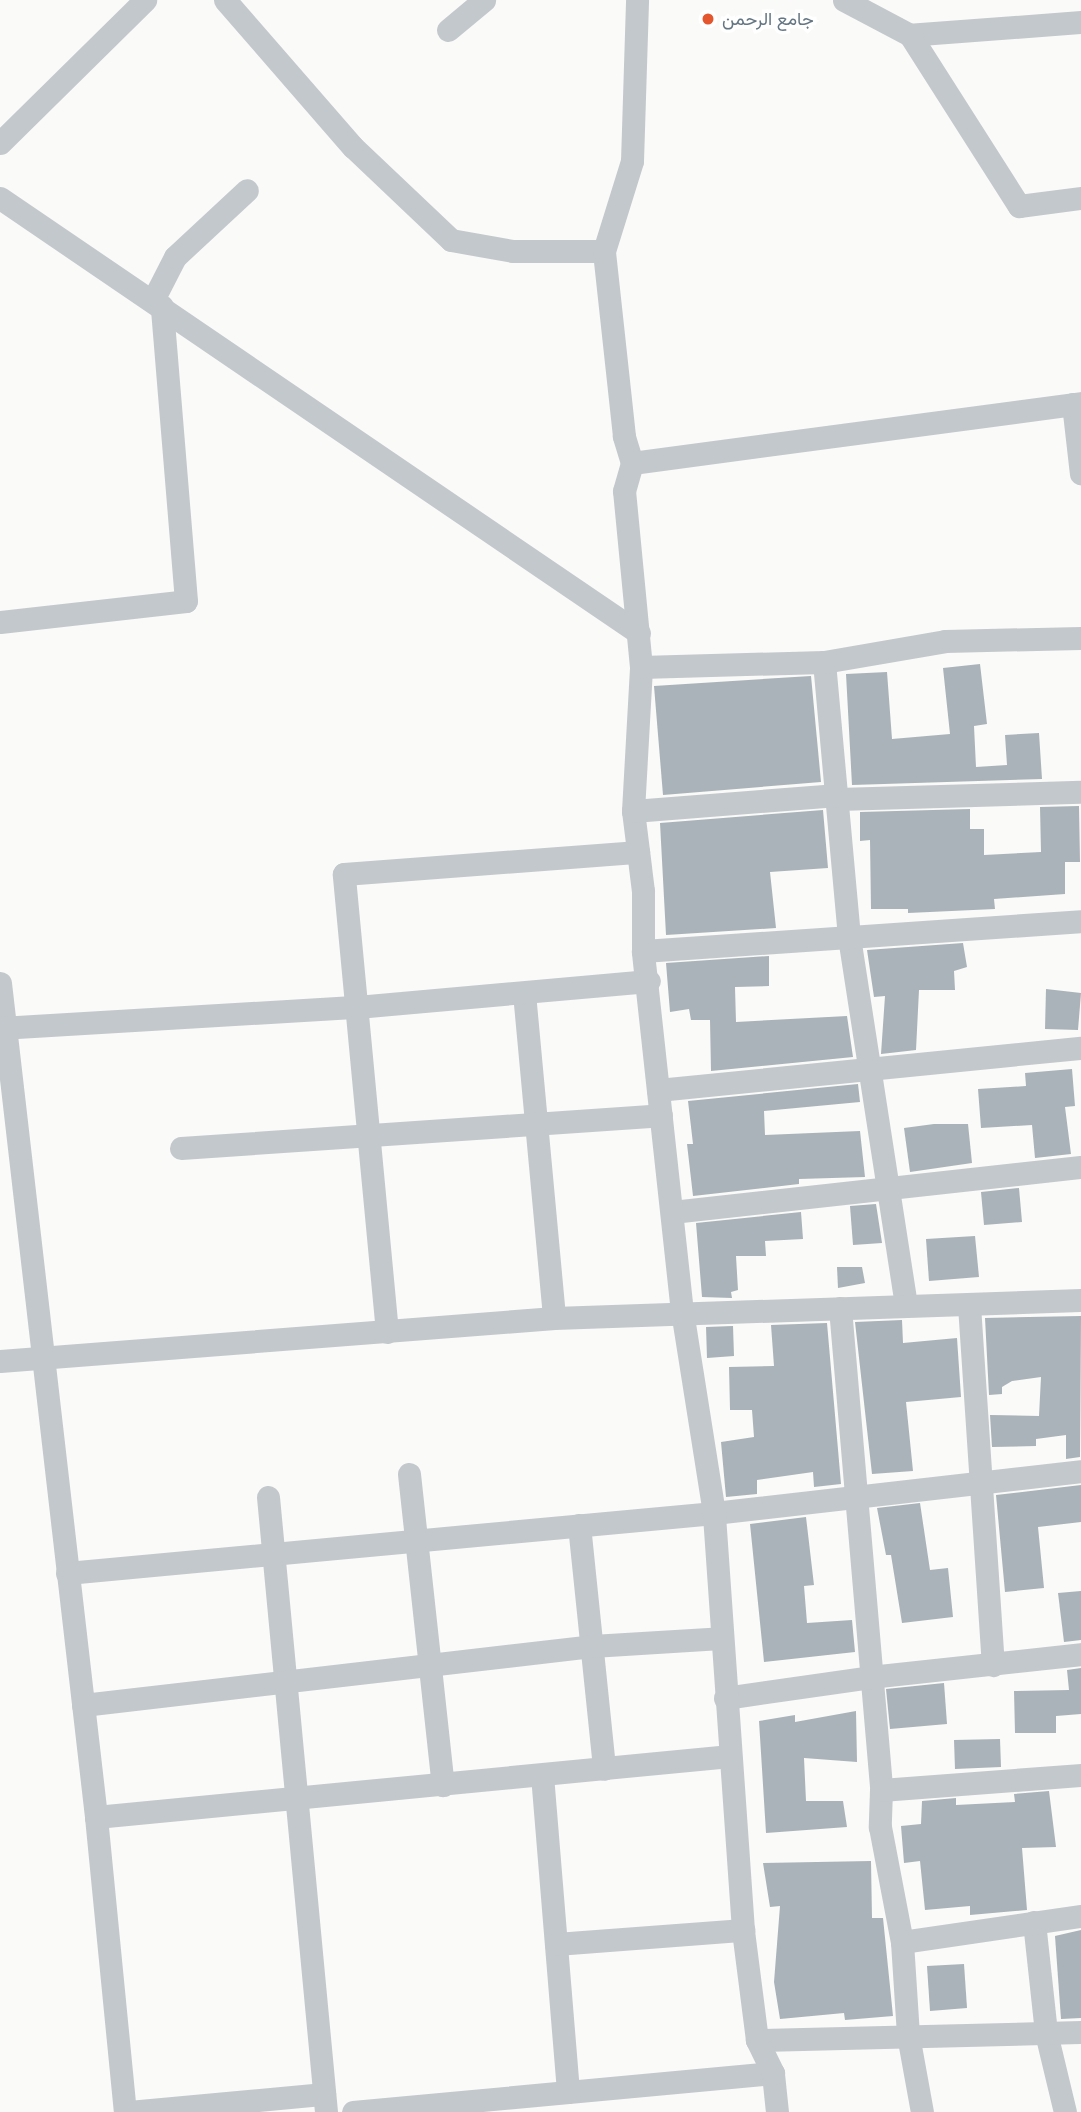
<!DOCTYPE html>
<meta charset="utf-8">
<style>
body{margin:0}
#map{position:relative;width:1081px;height:2112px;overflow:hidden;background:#fafaf8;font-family:Figtree,Vazirmatn,sans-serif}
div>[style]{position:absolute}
.building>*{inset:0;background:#aab3b9}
.minor>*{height:23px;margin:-11.5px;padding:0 11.5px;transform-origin:11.5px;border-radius:11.5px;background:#c3c8cc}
.dots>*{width:19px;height:19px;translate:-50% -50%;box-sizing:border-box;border:4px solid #fff;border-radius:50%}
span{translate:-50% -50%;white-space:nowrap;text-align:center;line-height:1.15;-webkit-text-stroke:7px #fff;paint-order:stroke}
.poi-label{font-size:18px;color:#657683}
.left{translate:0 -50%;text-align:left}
</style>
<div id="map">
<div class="building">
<i style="clip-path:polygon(980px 664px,987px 724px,974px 726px,976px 767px,1007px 765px,1005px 735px,1039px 733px,1042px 779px,852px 785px,846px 674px,887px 672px,892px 739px,950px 734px,943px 668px)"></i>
<i style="clip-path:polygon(811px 676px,821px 782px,663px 795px,654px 686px)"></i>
<i style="clip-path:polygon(1079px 806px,1080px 862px,1065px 862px,1065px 894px,994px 899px,995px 909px,908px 913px,908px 909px,871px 909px,870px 840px,860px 841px,860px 812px,970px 809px,970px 829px,984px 829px,984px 855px,1041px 852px,1040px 807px)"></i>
<i style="clip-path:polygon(823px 810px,828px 868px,770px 872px,776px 928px,666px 935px,660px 823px)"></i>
<i style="clip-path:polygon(963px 943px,967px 967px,954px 971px,955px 990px,919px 990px,916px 1050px,881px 1054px,885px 996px,874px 997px,867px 950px)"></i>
<i style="clip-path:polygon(769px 956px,769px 986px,735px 987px,736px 1022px,847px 1016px,853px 1057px,711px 1071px,710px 1020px,691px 1020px,689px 1009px,670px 1012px,666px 963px)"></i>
<i style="clip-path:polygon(1046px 989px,1081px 993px,1078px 1030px,1045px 1029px)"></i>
<i style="clip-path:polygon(1072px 1069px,1075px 1106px,1065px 1107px,1071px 1154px,1035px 1158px,1032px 1125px,981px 1128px,978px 1089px,1026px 1086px,1025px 1073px)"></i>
<i style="clip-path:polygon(858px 1084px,860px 1102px,764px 1111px,765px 1135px,860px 1131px,865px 1177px,799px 1179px,799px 1184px,693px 1196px,687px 1144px,693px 1144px,688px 1101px)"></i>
<i style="clip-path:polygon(934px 1124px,968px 1124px,972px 1163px,910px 1172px,904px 1128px)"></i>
<i style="clip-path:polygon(1019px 1188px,1022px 1222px,984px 1225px,981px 1192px)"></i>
<i style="clip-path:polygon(876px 1204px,882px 1243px,853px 1245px,850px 1206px)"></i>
<i style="clip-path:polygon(801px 1212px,803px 1239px,765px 1241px,766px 1256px,736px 1256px,738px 1290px,731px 1292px,732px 1298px,702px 1297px,696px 1223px)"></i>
<i style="clip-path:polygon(975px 1236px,979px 1277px,929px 1281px,926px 1239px)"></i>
<i style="clip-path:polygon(837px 1267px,862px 1267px,865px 1283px,838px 1288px)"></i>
<i style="clip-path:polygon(1081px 1316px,1080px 1457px,1066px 1459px,1066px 1435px,1036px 1439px,1036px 1446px,992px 1447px,990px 1415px,1039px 1416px,1041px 1377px,1012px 1381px,1002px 1387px,1002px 1394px,989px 1395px,985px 1318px)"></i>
<i style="clip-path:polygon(902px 1320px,903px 1343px,957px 1338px,961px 1397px,906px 1402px,913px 1471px,872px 1474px,855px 1322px)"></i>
<i style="clip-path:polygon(827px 1323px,841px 1484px,814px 1487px,813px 1472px,757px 1480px,757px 1494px,726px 1497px,721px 1442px,754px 1437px,752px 1410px,730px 1410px,729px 1367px,774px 1366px,771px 1325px)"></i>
<i style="clip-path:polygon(733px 1326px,734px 1356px,707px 1358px,706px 1327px)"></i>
<i style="clip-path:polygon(1081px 1485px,1081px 1522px,1038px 1527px,1044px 1588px,1005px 1592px,996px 1495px)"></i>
<i style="clip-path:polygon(920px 1503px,930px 1570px,948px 1568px,953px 1617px,902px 1623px,891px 1555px,886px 1555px,877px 1508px)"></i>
<i style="clip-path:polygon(806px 1517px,814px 1585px,804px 1586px,807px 1623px,852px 1620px,855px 1652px,764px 1662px,750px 1524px)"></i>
<i style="clip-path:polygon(1081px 1591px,1081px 1640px,1064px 1642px,1058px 1593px)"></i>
<i style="clip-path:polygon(1081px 1668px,1081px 1714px,1056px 1716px,1056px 1733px,1015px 1733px,1014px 1691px,1069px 1690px,1067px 1670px)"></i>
<i style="clip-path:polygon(944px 1683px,947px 1724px,890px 1729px,886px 1689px)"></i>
<i style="clip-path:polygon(856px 1711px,857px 1762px,804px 1758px,806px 1801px,843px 1801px,847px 1827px,766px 1833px,759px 1721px,795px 1715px,795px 1722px)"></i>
<i style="clip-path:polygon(1000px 1739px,1001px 1767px,955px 1769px,954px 1740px)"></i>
<i style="clip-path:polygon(1049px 1791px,1056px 1847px,1022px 1848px,1027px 1910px,970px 1915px,970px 1906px,925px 1910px,920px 1861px,904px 1863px,901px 1826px,921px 1824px,922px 1801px,956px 1798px,956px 1805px,1015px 1802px,1014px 1794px)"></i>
<i style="clip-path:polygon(871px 1861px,872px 1918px,883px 1918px,893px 2016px,845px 2020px,844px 2013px,780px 2019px,774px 1982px,780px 1906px,770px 1907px,763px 1863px)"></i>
<i style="clip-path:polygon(1081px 1930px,1081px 2018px,1061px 2019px,1055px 1936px)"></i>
<i style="clip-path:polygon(964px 1964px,967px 2008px,930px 2011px,927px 1966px)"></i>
</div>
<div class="minor">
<i style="left:225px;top:0;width:195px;rotate:49deg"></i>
<i style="left:353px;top:147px;width:135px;rotate:43.5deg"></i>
<i style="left:451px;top:240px;width:63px;rotate:10.1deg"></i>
<i style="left:513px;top:251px;width:91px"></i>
<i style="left:844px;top:0;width:75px;rotate:27.9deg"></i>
<i style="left:1081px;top:22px;width:171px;rotate:175.7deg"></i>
<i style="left:910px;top:35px;width:203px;rotate:57.5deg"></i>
<i style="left:1019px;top:206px;width:63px;rotate:-7.4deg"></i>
<i style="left:448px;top:30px;width:47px;rotate:-39.8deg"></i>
<i style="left:0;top:143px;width:204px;rotate:-44.6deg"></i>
<i style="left:0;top:198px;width:773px;rotate:34.25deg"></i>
<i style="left:153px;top:300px;width:48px;rotate:-62.9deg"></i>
<i style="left:175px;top:257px;width:98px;rotate:-42.9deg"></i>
<i style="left:1073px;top:404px;width:70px;rotate:83.5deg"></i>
<i style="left:632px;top:463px;width:28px;rotate:-107deg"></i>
<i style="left:624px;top:436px;width:186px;rotate:-96.2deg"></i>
<i style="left:604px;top:251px;width:94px;rotate:-72.7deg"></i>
<i style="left:632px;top:161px;width:161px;rotate:-88.2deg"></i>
<i style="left:0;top:622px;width:187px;rotate:-6.4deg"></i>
<i style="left:186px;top:601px;width:296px;rotate:-94.7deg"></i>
<i style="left:824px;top:662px;width:276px;rotate:84.8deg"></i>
<i style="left:849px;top:937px;width:373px;rotate:81.2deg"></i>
<i style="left:641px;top:667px;width:183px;rotate:-1.6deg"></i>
<i style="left:824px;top:662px;width:123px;rotate:-9.8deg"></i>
<i style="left:945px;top:641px;width:136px;rotate:-1.3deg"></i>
<i style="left:838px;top:799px;width:243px;rotate:-1.7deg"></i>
<i style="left:633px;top:811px;width:205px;rotate:-4.5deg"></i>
<i style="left:643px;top:951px;width:439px;rotate:-3.9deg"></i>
<i style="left:0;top:983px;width:840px;rotate:83.43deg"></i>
<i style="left:96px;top:1817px;width:296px;rotate:84.4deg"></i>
<i style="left:524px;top:993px;width:326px;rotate:84.7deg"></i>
<i style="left:0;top:1028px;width:358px;rotate:-3.4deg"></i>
<i style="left:357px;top:1007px;width:293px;rotate:-5.1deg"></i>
<i style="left:658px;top:1090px;width:425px;rotate:-5.7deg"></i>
<i style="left:181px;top:1148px;width:481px;rotate:-3.9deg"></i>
<i style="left:672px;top:1212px;width:411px;rotate:-6.3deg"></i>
<i style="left:969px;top:1305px;width:361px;rotate:86.2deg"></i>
<i style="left:840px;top:1308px;width:484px;rotate:85.1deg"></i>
<i style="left:881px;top:1790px;width:37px;rotate:92deg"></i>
<i style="left:880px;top:1827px;width:117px;rotate:79.2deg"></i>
<i style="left:902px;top:1942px;width:93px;rotate:86.3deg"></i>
<i style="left:908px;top:2035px;width:78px;rotate:79.7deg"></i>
<i style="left:387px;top:1332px;width:460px;rotate:-95.4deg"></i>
<i style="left:344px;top:874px;width:295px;rotate:-4.3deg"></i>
<i style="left:0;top:1361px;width:556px;rotate:-4.44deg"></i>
<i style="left:554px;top:1318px;width:527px;rotate:-1.96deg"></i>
<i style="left:409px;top:1474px;width:313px;rotate:83.8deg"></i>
<i style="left:268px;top:1497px;width:618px;rotate:84.61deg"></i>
<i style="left:579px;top:1525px;width:245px;rotate:84.1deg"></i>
<i style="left:67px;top:1573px;width:650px;rotate:-5.3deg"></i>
<i style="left:714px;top:1513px;width:369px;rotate:-6.5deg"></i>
<i style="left:725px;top:1698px;width:147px;rotate:-8.2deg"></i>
<i style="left:870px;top:1677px;width:212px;rotate:-6.2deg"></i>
<i style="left:83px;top:1705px;width:512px;rotate:-6.61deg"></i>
<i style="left:592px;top:1646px;width:129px;rotate:-3.5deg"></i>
<i style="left:542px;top:1775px;width:318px;rotate:85.3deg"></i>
<i style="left:881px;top:1790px;width:201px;rotate:-4.3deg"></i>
<i style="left:96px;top:1817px;width:637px;rotate:-5.5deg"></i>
<i style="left:1034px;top:1922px;width:112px;rotate:83.8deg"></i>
<i style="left:1046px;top:2033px;width:81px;rotate:76.5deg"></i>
<i style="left:902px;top:1942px;width:181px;rotate:-8.3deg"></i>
<i style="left:556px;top:1944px;width:188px;rotate:-4.3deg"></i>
<i style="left:757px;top:2040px;width:324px;rotate:-1.4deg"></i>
<i style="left:129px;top:2112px;width:196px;rotate:-5.3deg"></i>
<i style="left:353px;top:2112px;width:422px;rotate:-5.3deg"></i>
<i style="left:777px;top:2112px;width:39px;rotate:-96deg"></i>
<i style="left:773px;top:2073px;width:37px;rotate:-116deg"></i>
<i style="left:757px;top:2040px;width:111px;rotate:-97.3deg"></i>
<i style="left:743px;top:1930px;width:418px;rotate:-94deg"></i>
<i style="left:714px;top:1513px;width:204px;rotate:-99deg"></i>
<i style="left:682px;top:1312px;width:363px;rotate:-96.2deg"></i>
<i style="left:643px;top:951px;width:60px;rotate:-90deg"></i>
<i style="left:643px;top:891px;width:81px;rotate:-97.1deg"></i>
<i style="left:633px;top:811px;width:144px;rotate:-86.8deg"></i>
<i style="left:641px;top:667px;width:177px;rotate:-95.5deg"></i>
<i style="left:624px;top:491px;width:29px;rotate:-74deg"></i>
<i style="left:632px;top:463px;width:453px;rotate:-7.6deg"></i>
</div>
<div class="dots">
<i style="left:708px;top:19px;background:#e4572e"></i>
</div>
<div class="poi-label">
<span class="left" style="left:722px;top:19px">جامع الرحمن</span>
</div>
</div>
